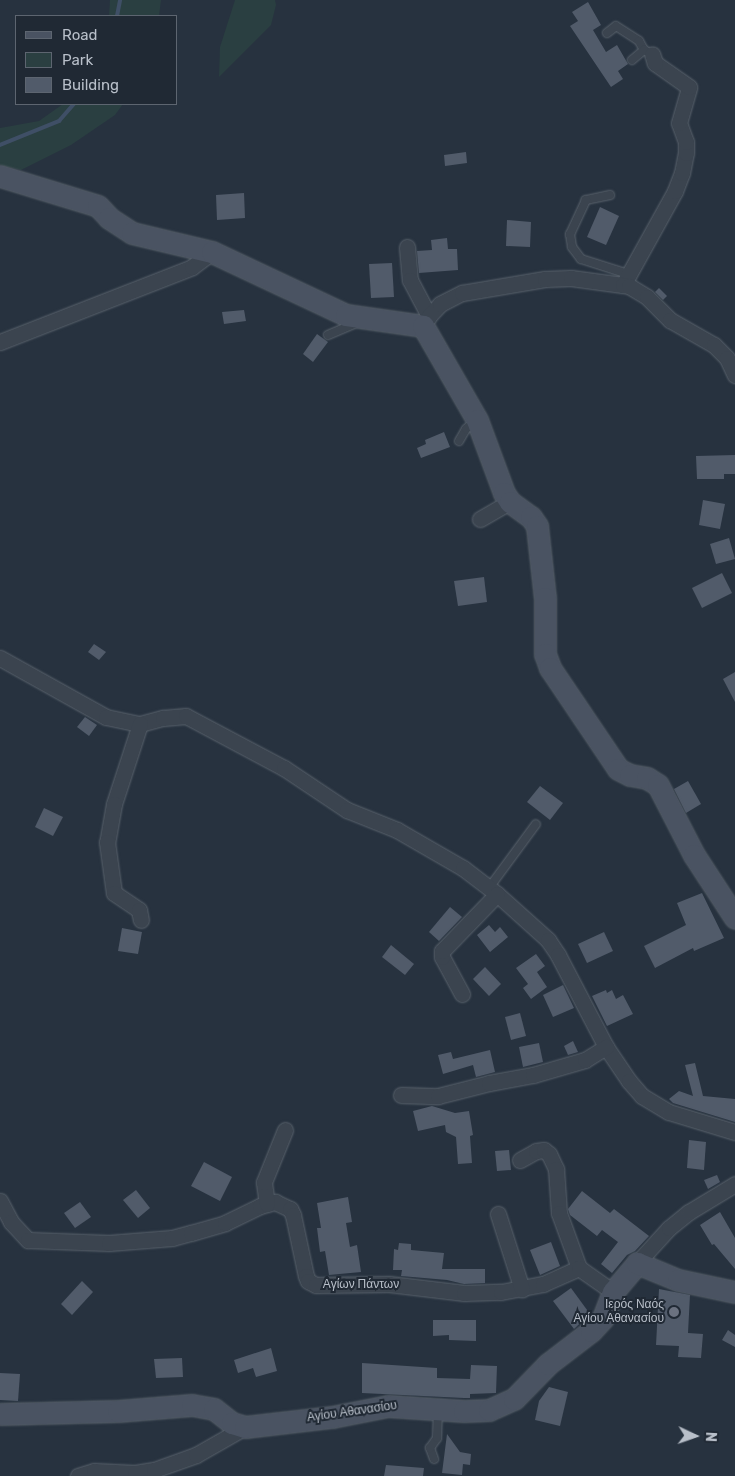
<!DOCTYPE html>
<meta charset="utf-8">
<style>
body{margin:0}
#map{position:relative;width:735px;height:1476px;overflow:hidden;background:#27323f;font-family:Rubik,sans-serif}
div>[style]{position:absolute}
.green>*{inset:0;background:#2a3f41}
.stream>*{height:4px;margin:-2px;padding:0 2px;transform-origin:2px;border-radius:2px;background:#3f4f66}
.building>*{inset:0;background:#515b6a}
.roads{filter:drop-shadow(0 0 1px #59626c) drop-shadow(0 0 1px #59626c)}
.lane>*{height:8px;margin:-4px;padding:0 4px;transform-origin:4px;border-radius:4px;background:#3b444f}
.street>*{height:15px;margin:-7.5px;padding:0 7.5px;transform-origin:7.5px;border-radius:7.5px;background:#3b444f}
.secondary>*{height:21px;margin:-10.5px;padding:0 10.5px;transform-origin:10.5px;border-radius:10.5px;background:#4a5362}
.dots>*{width:14px;height:14px;translate:-50% -50%;box-sizing:border-box;border:2px solid #202934;border-radius:50%}
span{translate:-50% -50%;white-space:nowrap;text-align:center;line-height:1.15;-webkit-text-stroke:4px #202934;paint-order:stroke}
.street-label{font-size:12px;color:#b8bfc9}
.poi-label{font-size:12px;color:#b8bfc9}
.right{translate:-100% -50%;text-align:right}
.legend{position:absolute;left:15px;top:15px;width:162px;height:90px;box-sizing:border-box;background:#202934;border:1px solid #5d6570;margin:0;padding:6px 9px;list-style:none;font-size:15px;color:#b8bfc9}
.legend li{display:flex;align-items:center;gap:10px;height:25px}
.legend b{width:25px;border:1px solid #5d6570}
.north{position:absolute;left:670px;top:1411px;width:50px;height:50px;-webkit-text-stroke:4px #202934;paint-order:stroke;rotate:93deg;font-size:14px;font-weight:700;line-height:20px;text-align:center;color:#b8bfc9}
.north::after{content:'';display:block;margin:auto;width:18px;height:22px;background:#b8bfc9;clip-path:polygon(50% 0,100% 100%,50% 72%,0 100%)}
</style>
<div id="map">
<div class="green">
<i style="clip-path:polygon(110px 0,161px 0,159px 16px,109px 16px)"></i>
<i style="clip-path:polygon(235px 0,275px 0,276px 5px,271px 25px,219px 77px,220px 47px)"></i>
<i style="clip-path:polygon(63px 104px,123px 104px,115px 115px,71px 145px,21px 170px,0 165px,0 128px,39px 121px)"></i>
</div>
<div class="stream">
<i style="left:117px;top:16px;width:16px;rotate:-79deg"></i>
<i style="left:0;top:145px;width:64px;rotate:-22.1deg"></i>
<i style="left:59px;top:121px;width:23px;rotate:-49deg"></i>
</div>
<div class="building">
<i style="clip-path:polygon(588px 2px,601px 25px,593px 30px,606px 52px,617px 45px,628px 64px,618px 71px,623px 79px,611px 87px,570px 26px,578px 21px,572px 12px)"></i>
<i style="clip-path:polygon(466px 152px,467px 163px,445px 166px,444px 155px)"></i>
<i style="clip-path:polygon(244px 193px,245px 218px,217px 220px,216px 195px)"></i>
<i style="clip-path:polygon(600px 207px,619px 216px,606px 245px,587px 237px)"></i>
<i style="clip-path:polygon(507px 220px,531px 222px,530px 247px,506px 246px)"></i>
<i style="clip-path:polygon(447px 238px,448px 249px,457px 249px,458px 270px,419px 273px,417px 251px,432px 250px,431px 240px)"></i>
<i style="clip-path:polygon(392px 263px,394px 297px,371px 298px,369px 264px)"></i>
<i style="clip-path:polygon(659px 288px,667px 296px,663px 300px,655px 292px)"></i>
<i style="clip-path:polygon(244px 310px,246px 321px,224px 324px,222px 312px)"></i>
<i style="clip-path:polygon(317px 334px,328px 342px,313px 362px,303px 354px)"></i>
<i style="clip-path:polygon(444px 432px,450px 447px,421px 458px,417px 448px,426px 444px,425px 440px)"></i>
<i style="clip-path:polygon(735px 455px,735px 474px,724px 474px,724px 479px,697px 479px,696px 456px)"></i>
<i style="clip-path:polygon(703px 500px,725px 504px,720px 529px,699px 525px)"></i>
<i style="clip-path:polygon(729px 538px,735px 559px,716px 564px,710px 544px)"></i>
<i style="clip-path:polygon(722px 573px,732px 593px,702px 608px,692px 588px)"></i>
<i style="clip-path:polygon(484px 577px,487px 602px,458px 606px,454px 581px)"></i>
<i style="clip-path:polygon(94px 644px,106px 652px,99px 660px,88px 652px)"></i>
<i style="clip-path:polygon(735px 672px,735px 702px,723px 679px)"></i>
<i style="clip-path:polygon(85px 717px,97px 725px,89px 736px,77px 727px)"></i>
<i style="clip-path:polygon(688px 781px,701px 804px,686px 813px,674px 789px)"></i>
<i style="clip-path:polygon(540px 786px,563px 803px,550px 820px,527px 802px)"></i>
<i style="clip-path:polygon(44px 808px,63px 817px,53px 836px,35px 827px)"></i>
<i style="clip-path:polygon(702px 893px,724px 938px,694px 951px,693px 948px,655px 968px,644px 946px,686px 925px,677px 903px)"></i>
<i style="clip-path:polygon(450px 907px,462px 917px,439px 941px,429px 932px)"></i>
<i style="clip-path:polygon(489px 925px,495px 932px,500px 927px,508px 937px,490px 952px,477px 935px)"></i>
<i style="clip-path:polygon(122px 928px,142px 932px,138px 954px,118px 951px)"></i>
<i style="clip-path:polygon(604px 932px,613px 951px,587px 963px,578px 944px)"></i>
<i style="clip-path:polygon(391px 945px,414px 964px,405px 975px,382px 957px)"></i>
<i style="clip-path:polygon(536px 954px,545px 966px,537px 972px,547px 987px,531px 999px,523px 988px,528px 984px,516px 968px)"></i>
<i style="clip-path:polygon(485px 967px,501px 984px,489px 996px,473px 979px)"></i>
<i style="clip-path:polygon(563px 985px,574px 1008px,553px 1017px,543px 995px)"></i>
<i style="clip-path:polygon(606px 990px,607px 993px,612px 990px,616px 999px,623px 995px,633px 1014px,607px 1026px,592px 996px)"></i>
<i style="clip-path:polygon(520px 1013px,526px 1036px,511px 1040px,505px 1017px)"></i>
<i style="clip-path:polygon(573px 1041px,578px 1052px,568px 1055px,564px 1046px)"></i>
<i style="clip-path:polygon(539px 1043px,543px 1062px,523px 1067px,519px 1047px)"></i>
<i style="clip-path:polygon(490px 1050px,495px 1072px,476px 1077px,473px 1065px,443px 1074px,438px 1055px,451px 1052px,453px 1059px)"></i>
<i style="clip-path:polygon(695px 1063px,703px 1096px,735px 1099px,735px 1122px,673px 1103px,669px 1099px,679px 1091px,693px 1096px,685px 1065px)"></i>
<i style="clip-path:polygon(432px 1106px,455px 1113px,469px 1111px,473px 1135px,470px 1136px,472px 1163px,458px 1164px,456px 1137px,446px 1132px,445px 1125px,418px 1131px,413px 1111px)"></i>
<i style="clip-path:polygon(689px 1140px,706px 1142px,704px 1170px,687px 1168px)"></i>
<i style="clip-path:polygon(509px 1150px,511px 1170px,497px 1171px,495px 1151px)"></i>
<i style="clip-path:polygon(204px 1162px,232px 1177px,220px 1201px,191px 1186px)"></i>
<i style="clip-path:polygon(717px 1175px,720px 1182px,708px 1189px,704px 1180px)"></i>
<i style="clip-path:polygon(136px 1190px,150px 1208px,138px 1218px,123px 1200px)"></i>
<i style="clip-path:polygon(582px 1191px,610px 1213px,614px 1209px,649px 1236px,635px 1251px,627px 1255px,612px 1273px,601px 1264px,618px 1242px,602px 1230px,597px 1236px,570px 1215px,568px 1209px)"></i>
<i style="clip-path:polygon(348px 1197px,352px 1222px,346px 1223px,350px 1247px,357px 1245px,361px 1272px,329px 1275px,325px 1251px,320px 1252px,317px 1228px,321px 1228px,317px 1203px)"></i>
<i style="clip-path:polygon(80px 1202px,91px 1217px,75px 1228px,64px 1213px)"></i>
<i style="clip-path:polygon(720px 1212px,735px 1238px,735px 1269px,714px 1244px,712px 1245px,700px 1225px)"></i>
<i style="clip-path:polygon(551px 1242px,560px 1266px,540px 1275px,530px 1250px)"></i>
<i style="clip-path:polygon(399px 1243px,411px 1244px,411px 1250px,444px 1253px,442px 1269px,485px 1269px,485px 1283px,464px 1284px,447px 1280px,401px 1276px,402px 1270px,393px 1270px,394px 1249px,398px 1250px)"></i>
<i style="clip-path:polygon(82px 1281px,93px 1292px,72px 1315px,61px 1304px)"></i>
<i style="clip-path:polygon(571px 1288px,590px 1314px,574px 1329px,553px 1301px)"></i>
<i style="clip-path:polygon(659px 1289px,690px 1295px,688px 1333px,703px 1334px,701px 1358px,678px 1357px,679px 1346px,656px 1345px)"></i>
<i style="clip-path:polygon(433px 1320px,476px 1320px,476px 1341px,449px 1340px,449px 1335px,433px 1336px)"></i>
<i style="clip-path:polygon(728px 1330px,735px 1335px,735px 1347px,722px 1340px)"></i>
<i style="clip-path:polygon(271px 1348px,277px 1371px,256px 1377px,253px 1368px,238px 1373px,234px 1360px)"></i>
<i style="clip-path:polygon(182px 1358px,183px 1377px,156px 1378px,154px 1359px)"></i>
<i style="clip-path:polygon(362px 1363px,437px 1368px,437px 1378px,470px 1379px,471px 1365px,497px 1366px,496px 1393px,470px 1394px,470px 1398px,464px 1398px,362px 1393px)"></i>
<i style="clip-path:polygon(0 1373px,20px 1374px,18px 1401px,0 1400px)"></i>
<i style="clip-path:polygon(549px 1387px,568px 1392px,560px 1426px,535px 1420px,539px 1401px)"></i>
<i style="clip-path:polygon(447px 1434px,460px 1452px,471px 1454px,470px 1465px,463px 1464px,462px 1475px,442px 1473px)"></i>
<i style="clip-path:polygon(386px 1465px,424px 1468px,423px 1476px,384px 1476px)"></i>
</div>
<div class="roads">
<div class="lane">
<i style="left:607px;top:33px;width:11px;rotate:-38deg"></i>
<i style="left:616px;top:26px;width:27px;rotate:33deg"></i>
<i style="left:639px;top:41px;width:10px;rotate:61deg"></i>
<i style="left:644px;top:50px;width:9px;rotate:27deg"></i>
<i style="left:632px;top:60px;width:16px;rotate:-40deg"></i>
<i style="left:610px;top:195px;width:25px;rotate:168deg"></i>
<i style="left:586px;top:200px;width:38px;rotate:115deg"></i>
<i style="left:570px;top:234px;width:13px;rotate:81deg"></i>
<i style="left:572px;top:247px;width:15px;rotate:53deg"></i>
<i style="left:581px;top:259px;width:49px;rotate:17.7deg"></i>
<i style="left:328px;top:335px;width:30px;rotate:-23deg"></i>
<i style="left:459px;top:441px;width:14px;rotate:-60deg"></i>
<i style="left:466px;top:429px;width:12px;rotate:-42deg"></i>
<i style="left:489px;top:888px;width:79px;rotate:-53.7deg"></i>
<i style="left:434px;top:1459px;width:12px;rotate:-110deg"></i>
<i style="left:430px;top:1448px;width:12px;rotate:-55deg"></i>
<i style="left:437px;top:1438px;width:27px;rotate:-88deg"></i>
</div>
<div class="street">
<i style="left:407px;top:247px;width:33px;rotate:85deg"></i>
<i style="left:410px;top:280px;width:41px;rotate:62.2deg"></i>
<i style="left:623px;top:285px;width:107px;rotate:-61deg"></i>
<i style="left:675px;top:191px;width:19px;rotate:-69deg"></i>
<i style="left:682px;top:173px;width:20px;rotate:-79deg"></i>
<i style="left:686px;top:153px;width:11px;rotate:-90deg"></i>
<i style="left:686px;top:142px;width:20px;rotate:-110deg"></i>
<i style="left:679px;top:123px;width:37px;rotate:-74deg"></i>
<i style="left:689px;top:87px;width:42px;rotate:-144.8deg"></i>
<i style="left:655px;top:63px;width:9px;rotate:-108deg"></i>
<i style="left:423px;top:326px;width:12px;rotate:-59deg"></i>
<i style="left:429px;top:316px;width:16px;rotate:-47deg"></i>
<i style="left:440px;top:304px;width:25px;rotate:-27deg"></i>
<i style="left:462px;top:293px;width:84px;rotate:-9.6deg"></i>
<i style="left:545px;top:279px;width:26px;rotate:-2deg"></i>
<i style="left:571px;top:278px;width:52px;rotate:7.7deg"></i>
<i style="left:623px;top:285px;width:6px;rotate:9deg"></i>
<i style="left:629px;top:286px;width:21px;rotate:31deg"></i>
<i style="left:647px;top:297px;width:33px;rotate:45deg"></i>
<i style="left:670px;top:320px;width:51px;rotate:29.6deg"></i>
<i style="left:714px;top:345px;width:18px;rotate:45deg"></i>
<i style="left:727px;top:358px;width:19px;rotate:65deg"></i>
<i style="left:0;top:342px;width:206px;rotate:-21.3deg"></i>
<i style="left:192px;top:267px;width:25px;rotate:-37deg"></i>
<i style="left:480px;top:519px;width:34px;rotate:-30deg"></i>
<i style="left:0;top:658px;width:121px;rotate:29.1deg"></i>
<i style="left:106px;top:717px;width:35px;rotate:12deg"></i>
<i style="left:140px;top:724px;width:24px;rotate:-15deg"></i>
<i style="left:163px;top:718px;width:23px;rotate:-5deg"></i>
<i style="left:186px;top:716px;width:111px;rotate:28deg"></i>
<i style="left:284px;top:768px;width:76px;rotate:33.7deg"></i>
<i style="left:347px;top:810px;width:54px;rotate:21.8deg"></i>
<i style="left:397px;top:830px;width:76px;rotate:29.9deg"></i>
<i style="left:463px;top:868px;width:43px;rotate:37.4deg"></i>
<i style="left:497px;top:894px;width:69px;rotate:42deg"></i>
<i style="left:548px;top:940px;width:18px;rotate:56deg"></i>
<i style="left:558px;top:955px;width:104px;rotate:62.4deg"></i>
<i style="left:606px;top:1047px;width:41px;rotate:55.9deg"></i>
<i style="left:629px;top:1081px;width:20px;rotate:49deg"></i>
<i style="left:642px;top:1096px;width:31px;rotate:31deg"></i>
<i style="left:669px;top:1112px;width:69px;rotate:16.9deg"></i>
<i style="left:140px;top:724px;width:84px;rotate:108deg"></i>
<i style="left:114px;top:804px;width:39px;rotate:100deg"></i>
<i style="left:107px;top:842px;width:51px;rotate:82.2deg"></i>
<i style="left:114px;top:893px;width:30px;rotate:34deg"></i>
<i style="left:139px;top:910px;width:10px;rotate:79deg"></i>
<i style="left:462px;top:994px;width:42px;rotate:-118.4deg"></i>
<i style="left:442px;top:957px;width:6px;rotate:-90deg"></i>
<i style="left:442px;top:951px;width:79px;rotate:-46deg"></i>
<i style="left:401px;top:1095px;width:37px;rotate:2deg"></i>
<i style="left:438px;top:1096px;width:53px;rotate:-14.3deg"></i>
<i style="left:489px;top:1083px;width:45px;rotate:-10.3deg"></i>
<i style="left:533px;top:1075px;width:54px;rotate:-16.1deg"></i>
<i style="left:585px;top:1060px;width:25px;rotate:-32deg"></i>
<i style="left:520px;top:1160px;width:18px;rotate:-29deg"></i>
<i style="left:536px;top:1151px;width:8px;rotate:-7deg"></i>
<i style="left:544px;top:1150px;width:6px;rotate:39deg"></i>
<i style="left:549px;top:1154px;width:17px;rotate:65deg"></i>
<i style="left:556px;top:1169px;width:44px;rotate:86.1deg"></i>
<i style="left:559px;top:1213px;width:59px;rotate:70deg"></i>
<i style="left:0;top:1201px;width:24px;rotate:62deg"></i>
<i style="left:11px;top:1222px;width:25px;rotate:47deg"></i>
<i style="left:28px;top:1240px;width:81px;rotate:2.1deg"></i>
<i style="left:109px;top:1243px;width:63px;rotate:-4.5deg"></i>
<i style="left:172px;top:1238px;width:20px;rotate:-15deg"></i>
<i style="left:191px;top:1233px;width:35px;rotate:-16deg"></i>
<i style="left:225px;top:1223px;width:39px;rotate:-26deg"></i>
<i style="left:260px;top:1206px;width:16px;rotate:-15deg"></i>
<i style="left:275px;top:1202px;width:17px;rotate:25deg"></i>
<i style="left:290px;top:1209px;width:7px;rotate:63deg"></i>
<i style="left:293px;top:1215px;width:62px;rotate:78deg"></i>
<i style="left:306px;top:1276px;width:5px;rotate:68deg"></i>
<i style="left:308px;top:1281px;width:9px;rotate:27deg"></i>
<i style="left:316px;top:1285px;width:73px;rotate:-0.8deg"></i>
<i style="left:389px;top:1284px;width:76px;rotate:6.8deg"></i>
<i style="left:464px;top:1293px;width:37px;rotate:-2deg"></i>
<i style="left:501px;top:1292px;width:43px;rotate:-10.8deg"></i>
<i style="left:543px;top:1284px;width:39px;rotate:-24deg"></i>
<i style="left:579px;top:1268px;width:42px;rotate:35.2deg"></i>
<i style="left:267px;top:1204px;width:22px;rotate:-98deg"></i>
<i style="left:264px;top:1182px;width:56px;rotate:-68deg"></i>
<i style="left:498px;top:1214px;width:79px;rotate:72.3deg"></i>
<i style="left:637px;top:1263px;width:47px;rotate:-47.6deg"></i>
<i style="left:669px;top:1228px;width:26px;rotate:-39deg"></i>
<i style="left:689px;top:1212px;width:54px;rotate:-31.3deg"></i>
<i style="left:78px;top:1476px;width:17px;rotate:-17deg"></i>
<i style="left:94px;top:1471px;width:41px;rotate:2.8deg"></i>
<i style="left:135px;top:1473px;width:19px;rotate:-9deg"></i>
<i style="left:154px;top:1470px;width:45px;rotate:-19.7deg"></i>
<i style="left:196px;top:1455px;width:56px;rotate:-29.7deg"></i>
</div>
<div class="secondary">
<i style="left:0;top:176px;width:102px;rotate:17deg"></i>
<i style="left:98px;top:206px;width:16px;rotate:47deg"></i>
<i style="left:109px;top:218px;width:27px;rotate:33deg"></i>
<i style="left:132px;top:233px;width:82px;rotate:13.4deg"></i>
<i style="left:212px;top:252px;width:148px;rotate:25.2deg"></i>
<i style="left:346px;top:315px;width:78px;rotate:8.1deg"></i>
<i style="left:423px;top:326px;width:108px;rotate:60.1deg"></i>
<i style="left:477px;top:420px;width:78px;rotate:69.7deg"></i>
<i style="left:504px;top:493px;width:11px;rotate:56deg"></i>
<i style="left:510px;top:502px;width:26px;rotate:36deg"></i>
<i style="left:531px;top:517px;width:11px;rotate:56deg"></i>
<i style="left:537px;top:526px;width:72px;rotate:83.7deg"></i>
<i style="left:545px;top:598px;width:56px;rotate:90deg"></i>
<i style="left:545px;top:654px;width:15px;rotate:70deg"></i>
<i style="left:550px;top:668px;width:122px;rotate:56deg"></i>
<i style="left:618px;top:769px;width:13px;rotate:27deg"></i>
<i style="left:630px;top:775px;width:17px;rotate:10deg"></i>
<i style="left:647px;top:778px;width:13px;rotate:32deg"></i>
<i style="left:658px;top:785px;width:79px;rotate:62.8deg"></i>
<i style="left:694px;top:855px;width:75px;rotate:56.9deg"></i>
<i style="left:0;top:1414px;width:118px;rotate:-1.5deg"></i>
<i style="left:118px;top:1411px;width:74px;rotate:-4.6deg"></i>
<i style="left:192px;top:1405px;width:22px;rotate:10deg"></i>
<i style="left:214px;top:1409px;width:23px;rotate:38deg"></i>
<i style="left:232px;top:1423px;width:14px;rotate:17deg"></i>
<i style="left:245px;top:1427px;width:88px;rotate:-6.6deg"></i>
<i style="left:332px;top:1417px;width:57px;rotate:-11.1deg"></i>
<i style="left:388px;top:1406px;width:76px;rotate:3.8deg"></i>
<i style="left:464px;top:1411px;width:25px;rotate:-2deg"></i>
<i style="left:489px;top:1410px;width:27px;rotate:-24deg"></i>
<i style="left:514px;top:1399px;width:49px;rotate:-45.8deg"></i>
<i style="left:548px;top:1364px;width:54px;rotate:-37.5deg"></i>
<i style="left:591px;top:1331px;width:18px;rotate:-47deg"></i>
<i style="left:603px;top:1318px;width:28px;rotate:-69deg"></i>
<i style="left:613px;top:1292px;width:38px;rotate:-50deg"></i>
<i style="left:637px;top:1263px;width:44px;rotate:22.5deg"></i>
<i style="left:678px;top:1280px;width:58px;rotate:11.9deg"></i>
</div>
</div>
<div class="dots">
<i style="left:674px;top:1312px;background:#6b7280"></i>
</div>
<div class="street-label">
<span style="left:361px;top:1285px">Αγίων Πάντων</span>
<span style="left:352px;top:1412px;rotate:-8deg">Αγίου Αθανασίου</span>
</div>
<div class="poi-label">
<span class="right" style="left:664px;top:1312px">Ιερός Ναός<br>Αγίου Αθανασίου</span>
</div>
<ul class="legend">
<li><b style="height:6px;background:#4a5362"></b>Road</li>
<li><b style="height:14px;background:#2a3f41"></b>Park</li>
<li><b style="height:14px;background:#515b6a"></b>Building</li>
</ul>
<div class="north">N</div>
</div>
